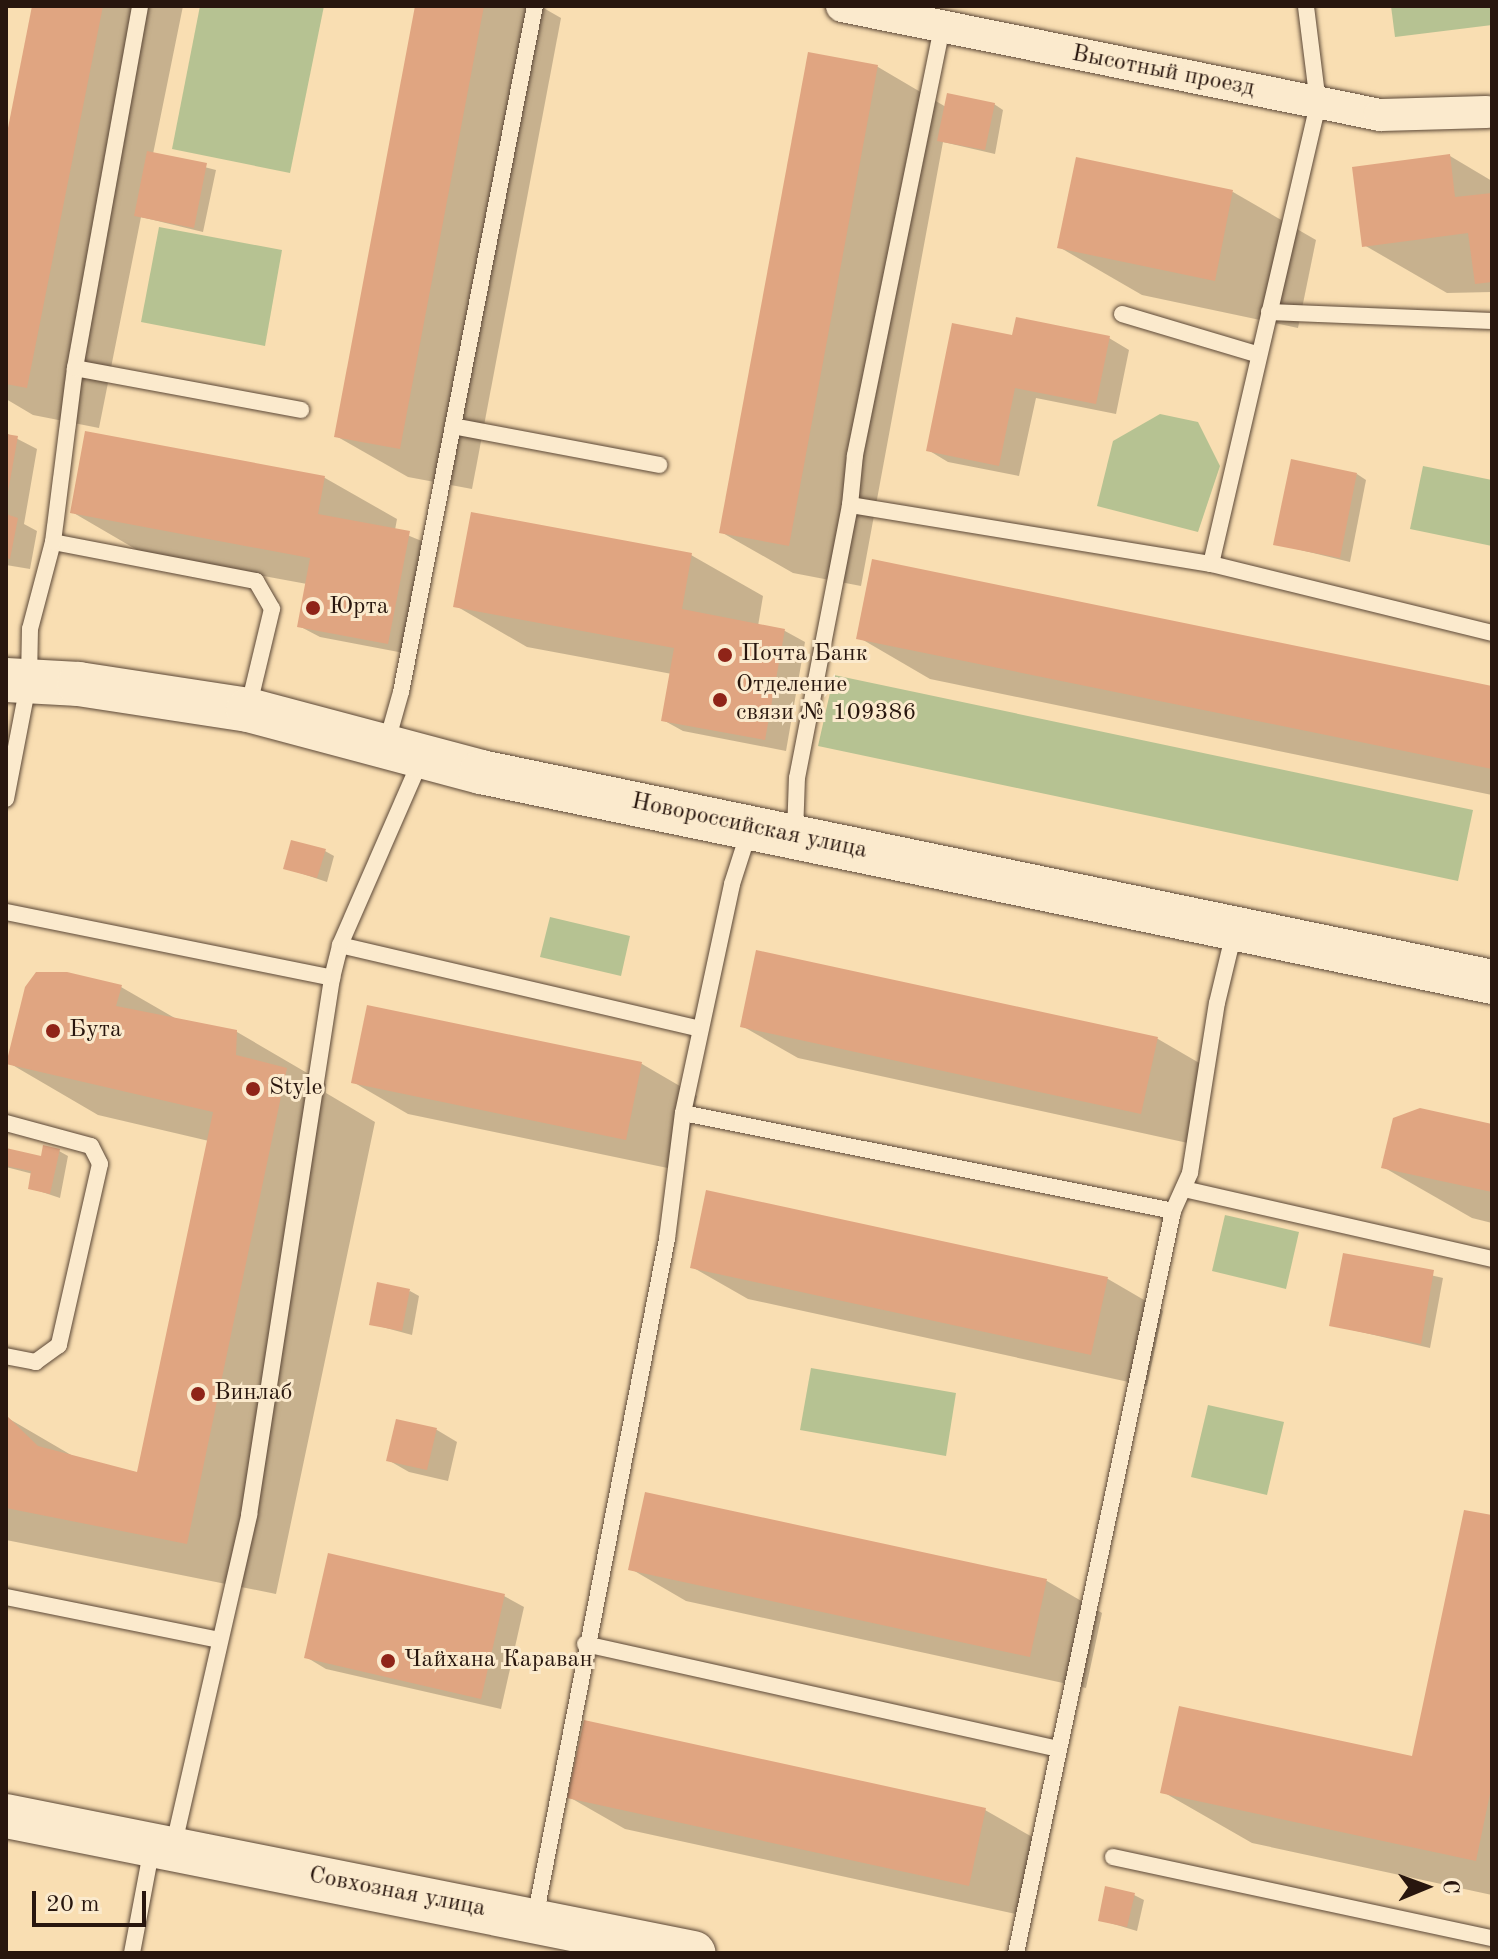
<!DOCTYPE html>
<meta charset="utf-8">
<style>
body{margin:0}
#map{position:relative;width:1498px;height:1959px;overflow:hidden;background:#f9deb2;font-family:"Old Standard TT",serif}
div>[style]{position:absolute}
.green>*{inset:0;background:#b6c292}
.shadow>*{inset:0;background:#0003}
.building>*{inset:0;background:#e0a581}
.roads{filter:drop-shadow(0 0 2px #5c4837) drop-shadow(0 0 2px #5c4837)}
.lane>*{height:16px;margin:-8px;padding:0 8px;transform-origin:8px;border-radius:8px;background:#fbeacd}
.street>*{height:32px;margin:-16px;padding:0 16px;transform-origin:16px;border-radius:16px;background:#fbeacd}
.secondary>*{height:44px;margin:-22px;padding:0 22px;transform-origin:22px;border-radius:22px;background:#fbeacd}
.dots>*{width:22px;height:22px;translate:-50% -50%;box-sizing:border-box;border:4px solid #fbeacd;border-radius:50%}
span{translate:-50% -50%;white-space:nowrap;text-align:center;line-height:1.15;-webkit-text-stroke:6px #fbeacd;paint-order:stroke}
.street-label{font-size:24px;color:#28160e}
.poi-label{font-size:24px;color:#28160e}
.left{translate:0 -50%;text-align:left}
.frame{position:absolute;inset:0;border:8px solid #28160e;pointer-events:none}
.north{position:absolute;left:1386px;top:1847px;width:80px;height:80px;-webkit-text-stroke:6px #fbeacd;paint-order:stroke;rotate:89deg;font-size:22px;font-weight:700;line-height:32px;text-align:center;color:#28160e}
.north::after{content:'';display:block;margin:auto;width:28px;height:36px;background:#28160e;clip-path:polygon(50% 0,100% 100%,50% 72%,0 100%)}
.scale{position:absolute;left:32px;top:1891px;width:114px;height:36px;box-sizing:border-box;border:4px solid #28160e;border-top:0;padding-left:10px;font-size:24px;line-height:28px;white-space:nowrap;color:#28160e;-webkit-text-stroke:6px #fbeacd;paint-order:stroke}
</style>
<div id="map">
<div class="green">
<i style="clip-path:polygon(200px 6px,324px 6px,290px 173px,172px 149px)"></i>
<i style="clip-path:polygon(1391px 6px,1492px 6px,1492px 25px,1395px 37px)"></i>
<i style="clip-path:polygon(159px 227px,282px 250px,265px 346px,141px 322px)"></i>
<i style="clip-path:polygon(1160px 414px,1198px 422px,1220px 466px,1198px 532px,1097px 506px,1113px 441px)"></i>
<i style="clip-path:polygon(1423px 466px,1492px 480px,1492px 546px,1410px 529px)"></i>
<i style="clip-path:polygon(834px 675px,1473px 810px,1458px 881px,818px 746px)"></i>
<i style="clip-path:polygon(550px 917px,630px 936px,621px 976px,540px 957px)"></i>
<i style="clip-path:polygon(1225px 1215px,1299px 1232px,1286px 1289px,1212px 1271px)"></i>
<i style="clip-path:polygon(811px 1368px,956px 1393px,946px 1456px,800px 1430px)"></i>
<i style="clip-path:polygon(1208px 1405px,1284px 1422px,1267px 1495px,1191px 1477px)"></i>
</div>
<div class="shadow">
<i style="clip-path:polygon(34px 6px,183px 6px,153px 154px,216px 170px,203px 232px,141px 217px,99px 428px,33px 415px,6px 399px,6px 148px)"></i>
<i style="clip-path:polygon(417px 6px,540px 6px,561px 18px,472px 489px,408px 477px,336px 436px)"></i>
<i style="clip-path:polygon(810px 54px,878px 67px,946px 107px,994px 104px,1003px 110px,995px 154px,943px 142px,861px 586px,793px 573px,721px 532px)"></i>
<i style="clip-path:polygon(1450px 156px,1492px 181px,1492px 292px,1447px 293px,1364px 245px)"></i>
<i style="clip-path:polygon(1233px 192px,1316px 240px,1298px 328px,1142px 295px,1059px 247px)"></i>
<i style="clip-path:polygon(1013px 338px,1109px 338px,1129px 350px,1116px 414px,1036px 398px,1019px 476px,948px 462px,928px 450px)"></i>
<i style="clip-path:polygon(6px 433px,37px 449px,24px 524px,37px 531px,30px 569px,6px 565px)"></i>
<i style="clip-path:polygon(87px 433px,325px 478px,397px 519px,395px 530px,429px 544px,409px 654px,320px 637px,299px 626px,307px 584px,144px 554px,72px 512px)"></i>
<i style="clip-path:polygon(1357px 474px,1366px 480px,1350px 562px,1276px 544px)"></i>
<i style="clip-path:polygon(691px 555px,763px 596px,758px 626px,785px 631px,805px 642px,786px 751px,683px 731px,663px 720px,672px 674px,527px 647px,456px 606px)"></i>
<i style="clip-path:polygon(858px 637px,1492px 688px,1492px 795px,930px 679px)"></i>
<i style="clip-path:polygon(325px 851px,334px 856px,327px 882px,285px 868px)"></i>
<i style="clip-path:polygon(758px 952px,1158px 1039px,1213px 1071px,1197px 1145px,798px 1058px,742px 1026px)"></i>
<i style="clip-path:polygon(121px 987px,180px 1021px,237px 1032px,326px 1084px,326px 1093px,375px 1122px,276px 1594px,6px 1540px,6px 1417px,78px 1459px,138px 1474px,209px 1141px,98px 1115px,9px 1063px)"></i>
<i style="clip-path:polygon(369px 1007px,642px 1064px,697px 1096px,682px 1171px,408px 1114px,353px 1082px)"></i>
<i style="clip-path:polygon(1492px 1126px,1492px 1223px,1472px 1218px,1383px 1167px)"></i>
<i style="clip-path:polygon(6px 1150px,42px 1158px,59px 1151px,68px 1156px,60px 1198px,30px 1188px,33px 1174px,6px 1167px)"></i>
<i style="clip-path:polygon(708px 1192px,1108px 1279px,1163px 1311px,1147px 1386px,748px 1299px,692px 1267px)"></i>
<i style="clip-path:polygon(1345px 1255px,1443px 1278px,1430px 1348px,1331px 1325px)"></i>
<i style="clip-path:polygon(410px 1291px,419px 1296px,412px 1335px,371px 1324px)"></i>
<i style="clip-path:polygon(398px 1421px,437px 1430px,457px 1442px,448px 1481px,409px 1472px,388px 1460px)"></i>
<i style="clip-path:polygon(647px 1495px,1047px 1581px,1102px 1613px,1086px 1688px,686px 1601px,631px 1569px)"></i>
<i style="clip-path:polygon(1492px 1518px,1492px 1895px,1252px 1843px,1163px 1792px,1414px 1759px)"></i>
<i style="clip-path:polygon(504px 1596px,524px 1607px,501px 1709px,326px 1669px,306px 1657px)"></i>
<i style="clip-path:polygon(569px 1797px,985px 1810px,1041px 1842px,1025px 1916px,625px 1829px)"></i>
<i style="clip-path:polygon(1134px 1895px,1144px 1900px,1137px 1931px,1100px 1920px)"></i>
</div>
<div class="building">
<i style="clip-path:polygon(32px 6px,103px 6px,27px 388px,6px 384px,6px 138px)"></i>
<i style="clip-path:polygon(415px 6px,484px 6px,400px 449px,334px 437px)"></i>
<i style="clip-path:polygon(808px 52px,878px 65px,789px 546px,719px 533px)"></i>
<i style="clip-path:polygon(947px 93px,995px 103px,985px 150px,937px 141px)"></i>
<i style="clip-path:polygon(147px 151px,207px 163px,194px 228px,134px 216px)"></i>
<i style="clip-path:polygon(1450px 154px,1455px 197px,1492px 193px,1492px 282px,1475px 284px,1468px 233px,1362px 247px,1352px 167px)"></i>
<i style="clip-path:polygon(1076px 157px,1233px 190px,1215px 281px,1057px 248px)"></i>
<i style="clip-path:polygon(1016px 317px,1110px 336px,1096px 404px,1015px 388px,999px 466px,926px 451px,952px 323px,1012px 335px)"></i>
<i style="clip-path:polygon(85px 431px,325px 476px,318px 514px,410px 531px,388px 644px,297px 627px,310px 558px,70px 513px)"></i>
<i style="clip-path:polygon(6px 434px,18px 436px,8px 492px,6px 492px)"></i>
<i style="clip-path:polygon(1291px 459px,1357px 473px,1340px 558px,1273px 545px)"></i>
<i style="clip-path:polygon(471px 512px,692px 553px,682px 609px,785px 629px,765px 740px,661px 721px,674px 648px,453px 607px)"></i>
<i style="clip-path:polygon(6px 514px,18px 518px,10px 559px,6px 558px)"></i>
<i style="clip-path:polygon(872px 559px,1492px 686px,1492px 769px,856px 639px)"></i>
<i style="clip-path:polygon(291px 840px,326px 849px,317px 878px,283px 869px)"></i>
<i style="clip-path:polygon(756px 950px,1158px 1037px,1141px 1114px,740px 1027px)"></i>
<i style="clip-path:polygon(36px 972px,67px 972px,122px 985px,116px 1006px,237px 1030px,236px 1055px,287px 1068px,187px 1544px,6px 1508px,6px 1415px,38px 1446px,137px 1472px,213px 1112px,6px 1064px,25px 987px)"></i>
<i style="clip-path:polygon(367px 1005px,642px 1062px,626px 1140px,351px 1083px)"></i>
<i style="clip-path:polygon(1420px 1108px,1492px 1124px,1492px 1192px,1381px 1168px,1393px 1118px)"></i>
<i style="clip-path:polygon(43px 1145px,60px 1149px,50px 1194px,28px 1189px,31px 1171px,6px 1166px,6px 1148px,41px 1156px)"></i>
<i style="clip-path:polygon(706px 1190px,1108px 1277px,1091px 1355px,690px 1268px)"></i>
<i style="clip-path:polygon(1343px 1253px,1434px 1270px,1421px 1344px,1329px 1326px)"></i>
<i style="clip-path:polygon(377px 1282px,410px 1289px,402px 1331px,369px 1325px)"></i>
<i style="clip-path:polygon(396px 1419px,437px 1428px,427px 1470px,386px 1461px)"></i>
<i style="clip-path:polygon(645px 1492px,1047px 1579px,1030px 1657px,628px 1570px)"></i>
<i style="clip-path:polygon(1464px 1510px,1492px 1515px,1492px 1784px,1476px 1861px,1160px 1793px,1179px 1706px,1412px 1756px)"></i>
<i style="clip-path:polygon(328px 1553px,505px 1594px,481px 1699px,304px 1658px)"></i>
<i style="clip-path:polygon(584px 1720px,986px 1808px,969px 1886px,567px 1798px)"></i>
<i style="clip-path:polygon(1105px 1886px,1135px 1893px,1127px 1927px,1098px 1921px)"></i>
</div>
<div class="roads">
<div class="lane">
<i style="left:1269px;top:312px;width:223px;rotate:2.3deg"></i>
<i style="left:1122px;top:314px;width:140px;rotate:16.6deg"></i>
<i style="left:75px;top:368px;width:230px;rotate:10.5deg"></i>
<i style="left:453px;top:426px;width:210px;rotate:10.7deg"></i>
<i style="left:850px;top:505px;width:366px;rotate:9.3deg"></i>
<i style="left:1211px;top:564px;width:289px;rotate:13.8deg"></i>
<i style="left:53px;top:542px;width:207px;rotate:10.9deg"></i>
<i style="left:256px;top:581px;width:32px;rotate:60deg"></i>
<i style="left:272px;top:609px;width:103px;rotate:103.5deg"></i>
<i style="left:1211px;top:564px;width:473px;rotate:-76.9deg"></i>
<i style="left:1318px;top:103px;width:98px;rotate:-97.1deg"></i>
<i style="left:386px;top:745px;width:55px;rotate:-74.2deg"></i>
<i style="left:401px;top:692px;width:699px;rotate:-78.95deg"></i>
<i style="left:6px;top:799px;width:121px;rotate:-79.1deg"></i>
<i style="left:29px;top:680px;width:51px;rotate:-88.9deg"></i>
<i style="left:30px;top:629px;width:90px;rotate:-75.2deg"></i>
<i style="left:53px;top:542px;width:175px;rotate:-82.8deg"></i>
<i style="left:75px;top:368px;width:368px;rotate:-79.8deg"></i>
<i style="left:795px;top:834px;width:56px;rotate:-88deg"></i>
<i style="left:797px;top:778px;width:278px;rotate:-79deg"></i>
<i style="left:850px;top:505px;width:50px;rotate:-84.3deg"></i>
<i style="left:855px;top:455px;width:436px;rotate:-78.5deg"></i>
<i style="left:6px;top:912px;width:333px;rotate:11.4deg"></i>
<i style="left:340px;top:945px;width:370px;rotate:13.1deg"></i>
<i style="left:683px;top:1113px;width:500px;rotate:11.3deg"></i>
<i style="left:6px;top:1123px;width:88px;rotate:15.1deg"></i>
<i style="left:91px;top:1146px;width:20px;rotate:63deg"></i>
<i style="left:100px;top:1164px;width:186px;rotate:102.8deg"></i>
<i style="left:59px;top:1345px;width:29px;rotate:144deg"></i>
<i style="left:36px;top:1362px;width:31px;rotate:-169deg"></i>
<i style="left:1184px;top:1189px;width:316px;rotate:12.8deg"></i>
<i style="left:6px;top:1597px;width:218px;rotate:11.4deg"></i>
<i style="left:585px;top:1644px;width:484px;rotate:12.5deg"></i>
<i style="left:173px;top:1848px;width:342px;rotate:-77.1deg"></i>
<i style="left:249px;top:1515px;width:543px;rotate:-81.21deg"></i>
<i style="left:332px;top:978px;width:34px;rotate:-76deg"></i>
<i style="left:340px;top:945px;width:205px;rotate:-66.4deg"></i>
<i style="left:1113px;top:1857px;width:388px;rotate:12.1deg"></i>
<i style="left:535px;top:1918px;width:692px;rotate:-79deg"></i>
<i style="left:667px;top:1239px;width:127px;rotate:-82.8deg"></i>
<i style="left:683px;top:1113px;width:234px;rotate:-77.9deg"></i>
<i style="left:732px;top:884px;width:56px;rotate:-72.2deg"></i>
<i style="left:132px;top:1953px;width:108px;rotate:-79.3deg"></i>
<i style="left:1016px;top:1953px;width:758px;rotate:-78.05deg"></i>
<i style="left:1173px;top:1211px;width:42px;rotate:-65.9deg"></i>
<i style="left:1190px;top:1173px;width:172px;rotate:-81deg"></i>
<i style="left:1217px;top:1003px;width:73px;rotate:-76.5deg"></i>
</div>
<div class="street">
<i style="left:842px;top:6px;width:549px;rotate:11.45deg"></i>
<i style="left:1380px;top:115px;width:107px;rotate:-1.6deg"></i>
</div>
<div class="secondary">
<i style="left:6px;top:680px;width:73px;rotate:3.1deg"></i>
<i style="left:79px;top:684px;width:171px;rotate:8.7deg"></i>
<i style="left:248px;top:710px;width:241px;rotate:14.9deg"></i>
<i style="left:481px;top:772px;width:1033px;rotate:11.73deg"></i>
<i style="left:6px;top:1816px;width:701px;rotate:11.28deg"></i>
</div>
</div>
<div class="dots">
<i style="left:313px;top:608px;background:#8f2418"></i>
<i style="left:725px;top:655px;background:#8f2418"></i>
<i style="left:720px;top:700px;background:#8f2418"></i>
<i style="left:53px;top:1031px;background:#8f2418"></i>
<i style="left:253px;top:1089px;background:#8f2418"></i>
<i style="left:198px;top:1394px;background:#8f2418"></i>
<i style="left:388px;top:1661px;background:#8f2418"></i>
</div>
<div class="street-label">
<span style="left:1163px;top:72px;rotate:11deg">Высотный проезд</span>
<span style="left:749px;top:827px;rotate:12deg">Новороссийская улица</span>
<span style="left:397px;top:1893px;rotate:11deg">Совхозная улица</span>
</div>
<div class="poi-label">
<span class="left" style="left:329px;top:608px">Юрта</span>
<span class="left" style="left:741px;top:655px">Почта Банк</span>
<span class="left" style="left:736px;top:700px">Отделение<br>связи № 109386</span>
<span class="left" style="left:69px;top:1031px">Бута</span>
<span class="left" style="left:269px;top:1089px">Style</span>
<span class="left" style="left:214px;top:1394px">Винлаб</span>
<span class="left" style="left:404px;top:1661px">Чайхана Караван</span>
</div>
<div class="frame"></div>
<div class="north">С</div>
<div class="scale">20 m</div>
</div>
